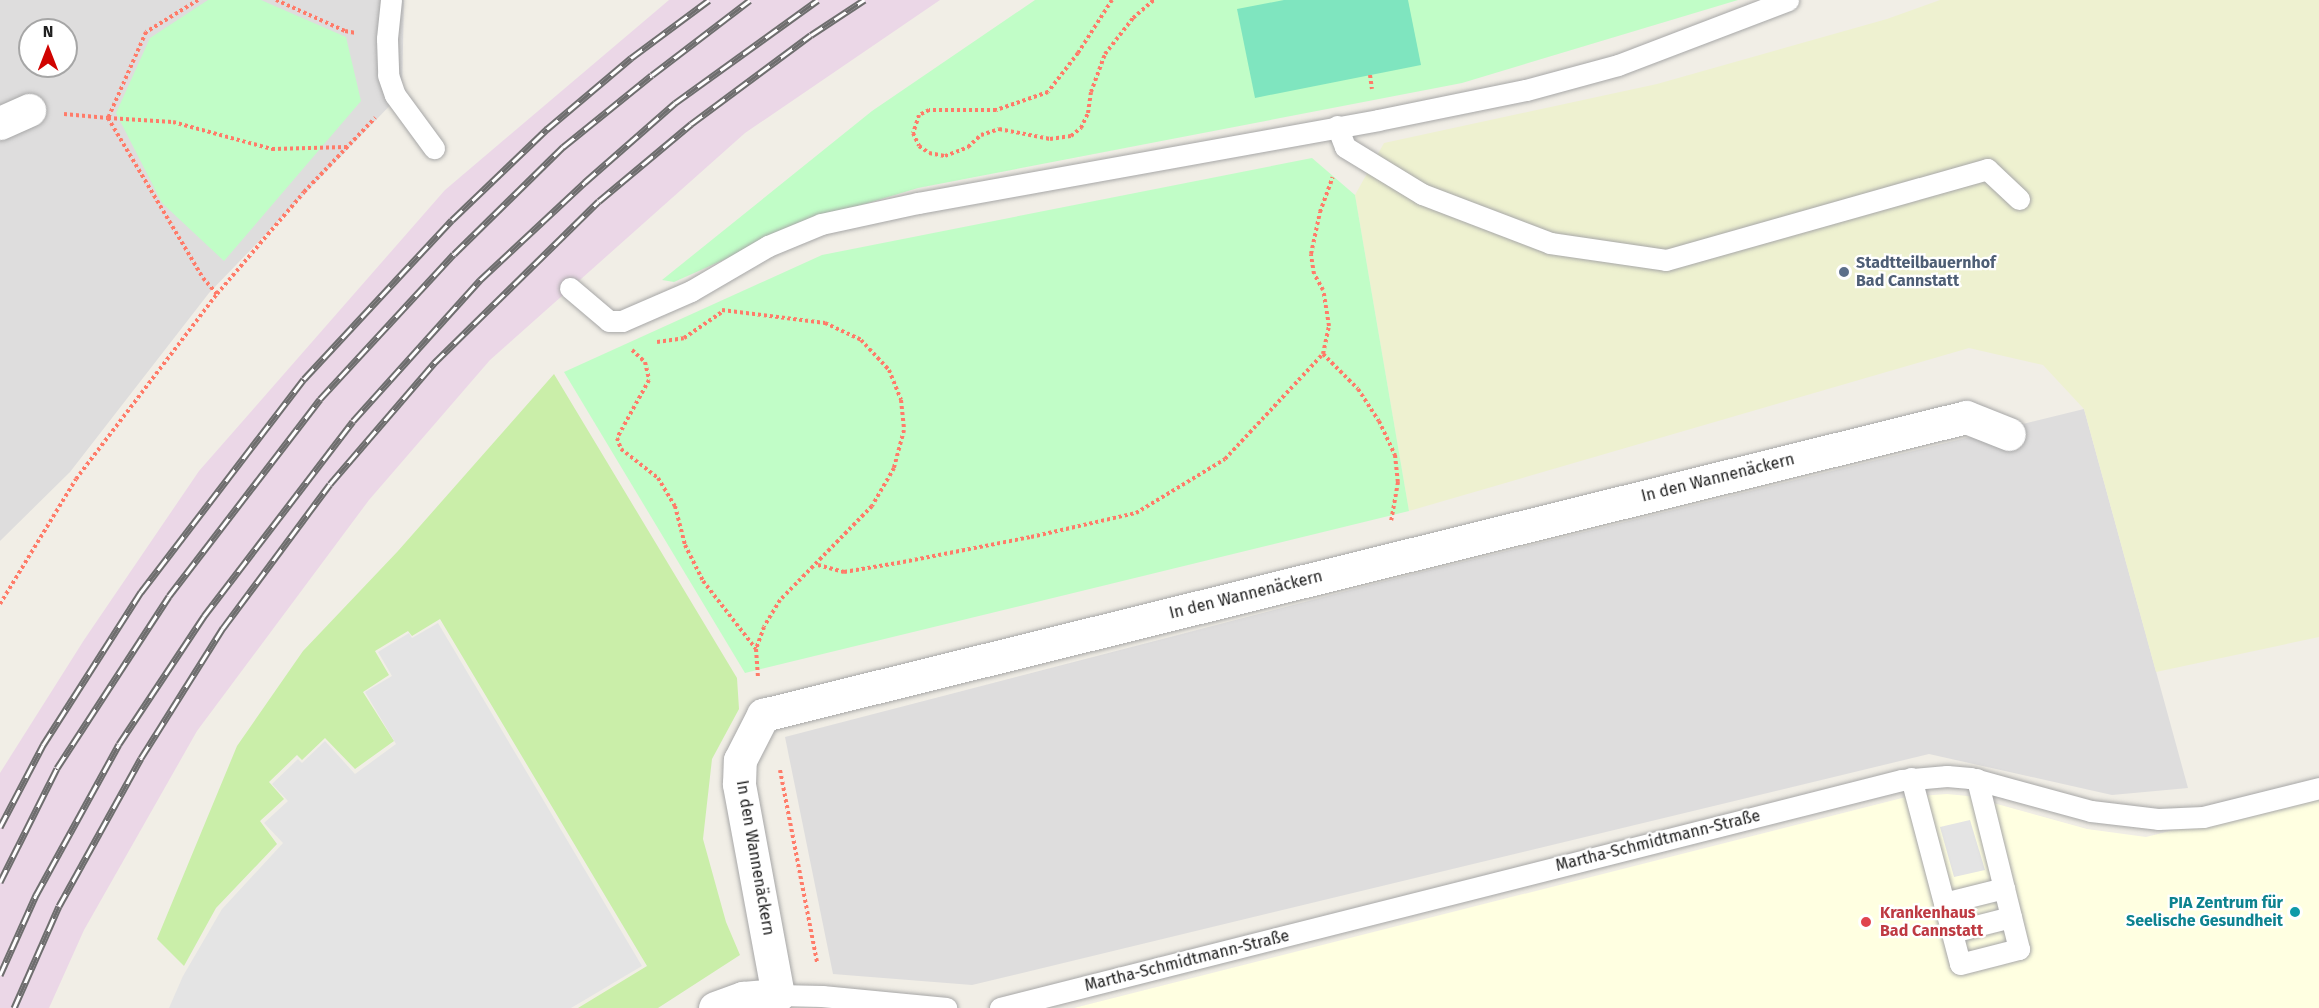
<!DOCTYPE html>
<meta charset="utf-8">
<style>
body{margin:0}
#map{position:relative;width:2319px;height:1008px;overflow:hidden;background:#f1eee6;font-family:"Fira Sans",sans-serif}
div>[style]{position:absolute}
.residential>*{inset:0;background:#dedddd}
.industrial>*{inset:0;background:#ebd7e7}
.education>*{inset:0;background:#ffffe1}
.farmland>*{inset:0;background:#eef1d0}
.grass>*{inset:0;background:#caeea9}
.park>*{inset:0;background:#c1fdc7}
.pitch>*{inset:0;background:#7fe5bf}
.parking>*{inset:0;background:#e4e4e4}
.path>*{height:4px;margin-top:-2px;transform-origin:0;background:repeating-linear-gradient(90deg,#ff7b69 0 3px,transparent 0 6px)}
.roads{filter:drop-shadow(0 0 2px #a7a7a7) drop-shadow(0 0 2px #a7a7a7)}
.lane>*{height:21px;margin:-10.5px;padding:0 10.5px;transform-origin:10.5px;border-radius:10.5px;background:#fff}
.street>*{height:33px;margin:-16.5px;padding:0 16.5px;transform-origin:16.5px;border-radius:16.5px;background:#fff}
.rail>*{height:7px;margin-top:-3.5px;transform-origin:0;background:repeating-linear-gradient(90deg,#fff 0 14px,#6e6e6e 0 28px);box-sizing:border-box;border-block:2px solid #6e6e6e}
.dots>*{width:16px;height:16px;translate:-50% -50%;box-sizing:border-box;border:3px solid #fff;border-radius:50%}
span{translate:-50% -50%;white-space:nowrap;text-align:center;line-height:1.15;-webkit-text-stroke:4.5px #fff;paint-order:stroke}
.service-label{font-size:16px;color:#4e5e75;font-weight:700}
.left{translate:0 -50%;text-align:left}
.street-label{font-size:16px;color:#202020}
.culture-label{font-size:16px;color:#0d838f;font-weight:700}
.right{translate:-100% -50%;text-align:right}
.health-label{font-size:16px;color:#be3a42;font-weight:700}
.north{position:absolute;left:18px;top:18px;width:60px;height:60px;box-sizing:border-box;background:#fff;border:2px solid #a6a6a6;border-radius:50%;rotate:0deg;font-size:16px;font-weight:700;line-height:24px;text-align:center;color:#202020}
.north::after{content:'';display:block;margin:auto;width:21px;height:27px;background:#d00300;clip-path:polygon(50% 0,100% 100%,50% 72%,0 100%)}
</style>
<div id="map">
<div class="residential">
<i style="clip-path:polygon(evenodd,0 0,404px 0,402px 93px,209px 293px,70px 472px,0 541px,0 0,30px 30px,66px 30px,66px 66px,30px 66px,30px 30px)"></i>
<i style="clip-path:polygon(2084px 409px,2188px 788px,2112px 795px,1929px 754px,972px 985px,833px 974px,785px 737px,1385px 581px)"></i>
</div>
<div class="industrial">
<i style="clip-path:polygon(669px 0,940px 0,745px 133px,490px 360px,369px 500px,197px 731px,84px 930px,49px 1008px,0 1008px,0 773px,84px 640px,199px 471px,445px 190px)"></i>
</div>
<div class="education">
<i style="clip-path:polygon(2319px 793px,2319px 1008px,1074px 1008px,1906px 797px,1947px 794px,1968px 796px,2087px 829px,2146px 837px)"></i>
</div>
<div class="farmland">
<i style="clip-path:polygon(1940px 0,2319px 0,2319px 637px,2156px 672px,2084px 409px,2043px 365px,1969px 348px,1409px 511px,1355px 195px,1384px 143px,1657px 84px,1887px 19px)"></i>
</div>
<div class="grass">
<i style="clip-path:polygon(554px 374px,737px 678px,739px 709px,712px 759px,703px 839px,726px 922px,740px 955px,658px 1008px,578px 1008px,647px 966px,440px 619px,412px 636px,408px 631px,375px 651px,389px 675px,363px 692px,394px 741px,355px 769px,325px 738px,302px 760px,297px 755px,269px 782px,284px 799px,260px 821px,277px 844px,216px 908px,184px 966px,157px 939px,237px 746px,303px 651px,398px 551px)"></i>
</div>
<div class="park">
<i style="clip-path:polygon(208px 0,261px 0,346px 37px,361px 101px,224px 261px,162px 203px,116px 113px,150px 38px)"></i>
<i style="clip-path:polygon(1035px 0,1738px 0,1462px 83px,918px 188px,815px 219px,674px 282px,662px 280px,872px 111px)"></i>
<i style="clip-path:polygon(1312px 158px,1355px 195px,1409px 511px,745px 673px,564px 372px,822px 255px)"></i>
</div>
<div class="pitch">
<i style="clip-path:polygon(1284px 0,1408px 0,1421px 65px,1255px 98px,1237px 9px)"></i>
</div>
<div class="parking">
<i style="clip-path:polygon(438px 623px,642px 966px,571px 1008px,169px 1008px,183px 976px,222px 909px,283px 843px,264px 823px,288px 801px,272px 784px,298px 759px,302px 763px,325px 741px,355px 774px,396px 744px,365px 692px,392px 676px,378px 652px,409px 633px,412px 638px)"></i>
<i style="clip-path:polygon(1970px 820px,1985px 870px,1954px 877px,1940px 827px)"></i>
</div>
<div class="path">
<i style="left:198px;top:0;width:61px;rotate:148.4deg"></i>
<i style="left:146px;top:32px;width:94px;rotate:113.8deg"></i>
<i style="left:108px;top:118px;width:65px;rotate:3.5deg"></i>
<i style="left:173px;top:122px;width:103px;rotate:15.3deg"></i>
<i style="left:272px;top:149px;width:75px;rotate:-1.5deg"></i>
<i style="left:276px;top:0;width:76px;rotate:24.2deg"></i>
<i style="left:345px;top:31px;width:11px;rotate:10deg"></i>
<i style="left:1112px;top:0;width:63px;rotate:122.7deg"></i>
<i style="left:1078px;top:53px;width:49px;rotate:127.6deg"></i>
<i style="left:1048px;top:92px;width:55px;rotate:160.9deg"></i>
<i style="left:996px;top:110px;width:67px;rotate:180deg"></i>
<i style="left:929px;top:110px;width:11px;rotate:153deg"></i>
<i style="left:919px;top:115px;width:19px;rotate:108deg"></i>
<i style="left:913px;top:133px;width:14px;rotate:65deg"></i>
<i style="left:919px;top:146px;width:12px;rotate:35deg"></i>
<i style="left:929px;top:153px;width:16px;rotate:11deg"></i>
<i style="left:945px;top:156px;width:25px;rotate:-21deg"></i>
<i style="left:968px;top:147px;width:18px;rotate:-43deg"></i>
<i style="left:981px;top:135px;width:19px;rotate:-18deg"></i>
<i style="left:999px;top:129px;width:52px;rotate:11.1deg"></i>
<i style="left:1050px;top:139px;width:21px;rotate:-8deg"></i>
<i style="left:1071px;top:136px;width:13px;rotate:-39deg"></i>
<i style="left:1081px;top:128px;width:17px;rotate:-65deg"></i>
<i style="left:1088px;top:113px;width:21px;rotate:-82deg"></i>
<i style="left:1091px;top:92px;width:40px;rotate:-69.8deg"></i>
<i style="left:1105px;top:54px;width:46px;rotate:-52.1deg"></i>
<i style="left:1133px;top:18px;width:28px;rotate:-41deg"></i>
<i style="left:1370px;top:75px;width:14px;rotate:82deg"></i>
<i style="left:64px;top:114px;width:44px;rotate:5.2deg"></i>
<i style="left:108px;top:118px;width:186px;rotate:59.3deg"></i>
<i style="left:203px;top:278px;width:21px;rotate:49deg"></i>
<i style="left:722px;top:310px;width:104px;rotate:7.2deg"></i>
<i style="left:825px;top:323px;width:40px;rotate:25deg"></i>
<i style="left:861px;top:340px;width:41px;rotate:47deg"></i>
<i style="left:889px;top:370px;width:32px;rotate:68deg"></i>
<i style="left:901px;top:400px;width:30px;rotate:84deg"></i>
<i style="left:904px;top:430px;width:39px;rotate:105deg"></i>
<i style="left:894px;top:468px;width:44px;rotate:120.1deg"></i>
<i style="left:872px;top:506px;width:132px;rotate:134.4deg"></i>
<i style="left:780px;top:600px;width:31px;rotate:121deg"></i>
<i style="left:764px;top:627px;width:23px;rotate:110deg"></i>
<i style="left:756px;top:649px;width:30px;rotate:86deg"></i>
<i style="left:657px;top:342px;width:27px;rotate:-8deg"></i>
<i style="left:684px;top:338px;width:46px;rotate:-34.4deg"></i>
<i style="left:632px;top:350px;width:18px;rotate:43deg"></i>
<i style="left:645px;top:362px;width:18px;rotate:77deg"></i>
<i style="left:649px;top:380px;width:66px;rotate:118.9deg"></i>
<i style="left:617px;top:438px;width:12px;rotate:70deg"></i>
<i style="left:621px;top:449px;width:47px;rotate:38.1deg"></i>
<i style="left:658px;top:478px;width:33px;rotate:59deg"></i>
<i style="left:675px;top:506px;width:40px;rotate:75.6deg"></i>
<i style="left:685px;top:545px;width:40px;rotate:63.4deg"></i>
<i style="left:703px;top:581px;width:86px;rotate:52.1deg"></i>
<i style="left:1323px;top:354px;width:49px;rotate:45deg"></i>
<i style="left:1358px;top:389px;width:38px;rotate:57deg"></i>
<i style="left:1379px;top:421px;width:38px;rotate:65deg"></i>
<i style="left:1395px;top:455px;width:27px;rotate:84deg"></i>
<i style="left:1398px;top:482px;width:39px;rotate:100deg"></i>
<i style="left:818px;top:565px;width:27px;rotate:15deg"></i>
<i style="left:844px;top:572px;width:60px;rotate:-9.6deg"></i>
<i style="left:903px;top:562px;width:130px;rotate:-11.1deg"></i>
<i style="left:1031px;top:537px;width:108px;rotate:-12.9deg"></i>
<i style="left:1136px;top:513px;width:104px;rotate:-31.2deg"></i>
<i style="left:1225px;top:459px;width:144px;rotate:-47deg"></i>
<i style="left:1323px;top:354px;width:29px;rotate:-78deg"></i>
<i style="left:1329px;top:326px;width:36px;rotate:-99deg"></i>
<i style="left:1323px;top:290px;width:18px;rotate:-119deg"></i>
<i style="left:1314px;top:274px;width:20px;rotate:-99deg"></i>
<i style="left:1311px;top:254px;width:43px;rotate:-77.9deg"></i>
<i style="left:1320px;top:212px;width:37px;rotate:-70deg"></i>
<i style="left:0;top:604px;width:146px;rotate:-58.7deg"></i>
<i style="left:76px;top:479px;width:233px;rotate:-52.7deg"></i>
<i style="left:217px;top:294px;width:134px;rotate:-49.5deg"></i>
<i style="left:304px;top:192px;width:103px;rotate:-46.2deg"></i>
<i style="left:780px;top:770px;width:197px;rotate:79.1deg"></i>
</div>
<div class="roads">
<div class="lane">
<i style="left:391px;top:0;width:39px;rotate:96deg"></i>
<i style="left:387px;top:39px;width:36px;rotate:88deg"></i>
<i style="left:388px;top:75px;width:21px;rotate:71deg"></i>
<i style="left:395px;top:95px;width:66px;rotate:53.7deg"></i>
<i style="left:1337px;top:126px;width:22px;rotate:69deg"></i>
<i style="left:1345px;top:147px;width:90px;rotate:31.4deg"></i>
<i style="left:1422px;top:194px;width:137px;rotate:20.9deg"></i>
<i style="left:1550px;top:243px;width:117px;rotate:8.3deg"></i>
<i style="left:1666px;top:260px;width:334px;rotate:-15.8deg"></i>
<i style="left:1987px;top:169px;width:44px;rotate:43.2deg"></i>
<i style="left:570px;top:288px;width:51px;rotate:40.2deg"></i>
<i style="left:609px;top:321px;width:13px"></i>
<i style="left:622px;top:321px;width:75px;rotate:-23.5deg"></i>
<i style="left:691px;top:291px;width:89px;rotate:-30.3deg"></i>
<i style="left:768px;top:246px;width:57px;rotate:-22.5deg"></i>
<i style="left:821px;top:224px;width:99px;rotate:-12.2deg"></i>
<i style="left:918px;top:203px;width:467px;rotate:-10.2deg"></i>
<i style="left:1378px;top:120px;width:151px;rotate:-11.5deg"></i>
<i style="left:1526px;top:90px;width:95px;rotate:-15.2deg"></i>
<i style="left:1618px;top:65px;width:182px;rotate:-20.9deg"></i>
<i style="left:1911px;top:778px;width:192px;rotate:75.2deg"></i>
<i style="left:1960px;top:964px;width:61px;rotate:-14.3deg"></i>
<i style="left:2019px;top:949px;width:175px;rotate:-103.9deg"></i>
<i style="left:1944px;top:903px;width:62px;rotate:-14deg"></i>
<i style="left:1952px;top:932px;width:61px;rotate:-14.3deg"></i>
<i style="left:778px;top:995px;width:44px;rotate:1.3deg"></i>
<i style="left:822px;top:996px;width:125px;rotate:5.5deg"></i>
<i style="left:1000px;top:1008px;width:930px;rotate:-14.19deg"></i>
<i style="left:1902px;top:780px;width:45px;rotate:-5.1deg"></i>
<i style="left:1947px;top:776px;width:23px;rotate:5deg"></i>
<i style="left:1970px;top:778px;width:125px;rotate:15.3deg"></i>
<i style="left:2091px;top:811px;width:67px;rotate:6.8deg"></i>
<i style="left:2158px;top:819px;width:45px;rotate:-2.5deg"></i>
<i style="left:2203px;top:817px;width:120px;rotate:-14deg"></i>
</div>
<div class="street">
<i style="left:0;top:123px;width:32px;rotate:-24deg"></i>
<i style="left:715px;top:1008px;width:30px;rotate:-20deg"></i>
<i style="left:743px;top:998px;width:35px;rotate:-5deg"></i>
<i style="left:778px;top:995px;width:215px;rotate:-100.5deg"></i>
<i style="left:739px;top:784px;width:24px;rotate:-88deg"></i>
<i style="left:740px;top:760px;width:51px;rotate:-62.9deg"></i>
<i style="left:763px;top:715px;width:1239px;rotate:-13.91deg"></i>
<i style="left:1966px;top:417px;width:46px;rotate:21.6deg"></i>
</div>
</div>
<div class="rail">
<i style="left:0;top:827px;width:93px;rotate:-62.3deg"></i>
<i style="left:43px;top:745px;width:182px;rotate:-57.4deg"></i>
<i style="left:141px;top:592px;width:268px;rotate:-52.6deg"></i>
<i style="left:304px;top:379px;width:217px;rotate:-47.1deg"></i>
<i style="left:452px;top:220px;width:132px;rotate:-43.8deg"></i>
<i style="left:547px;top:129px;width:110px;rotate:-40.2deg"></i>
<i style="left:631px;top:58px;width:97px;rotate:-36.6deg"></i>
<i style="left:0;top:882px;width:127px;rotate:-63.4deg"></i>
<i style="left:57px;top:768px;width:205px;rotate:-56.9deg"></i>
<i style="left:169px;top:596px;width:248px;rotate:-52.5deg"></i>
<i style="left:320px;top:399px;width:197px;rotate:-47.3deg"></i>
<i style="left:454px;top:254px;width:153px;rotate:-44.5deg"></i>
<i style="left:563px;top:147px;width:114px;rotate:-39deg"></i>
<i style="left:652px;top:75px;width:123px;rotate:-37.4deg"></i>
<i style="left:0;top:975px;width:88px;rotate:-65.8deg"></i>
<i style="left:36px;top:895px;width:172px;rotate:-61.2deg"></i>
<i style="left:119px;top:744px;width:154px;rotate:-56.4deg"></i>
<i style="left:204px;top:616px;width:245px;rotate:-52.6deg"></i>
<i style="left:353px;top:421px;width:190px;rotate:-48deg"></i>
<i style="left:480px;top:280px;width:144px;rotate:-43deg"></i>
<i style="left:585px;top:182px;width:120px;rotate:-41.3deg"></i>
<i style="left:675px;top:103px;width:176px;rotate:-35.8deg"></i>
<i style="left:14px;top:1008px;width:111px;rotate:-66.2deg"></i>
<i style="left:59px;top:906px;width:169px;rotate:-61deg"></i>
<i style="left:141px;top:758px;width:154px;rotate:-57.8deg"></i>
<i style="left:223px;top:628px;width:179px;rotate:-53.4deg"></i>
<i style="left:330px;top:484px;width:160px;rotate:-49.3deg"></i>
<i style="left:434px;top:363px;width:231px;rotate:-44.5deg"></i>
<i style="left:599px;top:201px;width:120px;rotate:-39.9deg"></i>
<i style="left:691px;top:124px;width:149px;rotate:-36.6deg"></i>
<i style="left:811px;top:35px;width:64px;rotate:-33.4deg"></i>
</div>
<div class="dots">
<i style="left:1844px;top:272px;background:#5c6f8a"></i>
<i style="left:2295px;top:912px;background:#0f9aa8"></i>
<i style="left:1866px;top:922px;background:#e0444e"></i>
</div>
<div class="service-label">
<span class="left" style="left:1856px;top:272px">Stadtteilbauernhof<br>Bad Cannstatt</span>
</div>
<div class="street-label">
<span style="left:1718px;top:478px;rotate:-14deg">In den Wannenäckern</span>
<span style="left:1246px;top:595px;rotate:-14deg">In den Wannenäckern</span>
<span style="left:1658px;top:841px;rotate:-14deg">Martha-Schmidtmann-Straße</span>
<span style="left:755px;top:858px;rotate:80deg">In den Wannenäckern</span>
<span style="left:1187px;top:961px;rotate:-14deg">Martha-Schmidtmann-Straße</span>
</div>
<div class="culture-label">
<span class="right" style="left:2283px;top:912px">PIA Zentrum für<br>Seelische Gesundheit</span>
</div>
<div class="health-label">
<span class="left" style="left:1880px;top:922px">Krankenhaus<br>Bad Cannstatt</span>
</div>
<div class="north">N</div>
</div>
